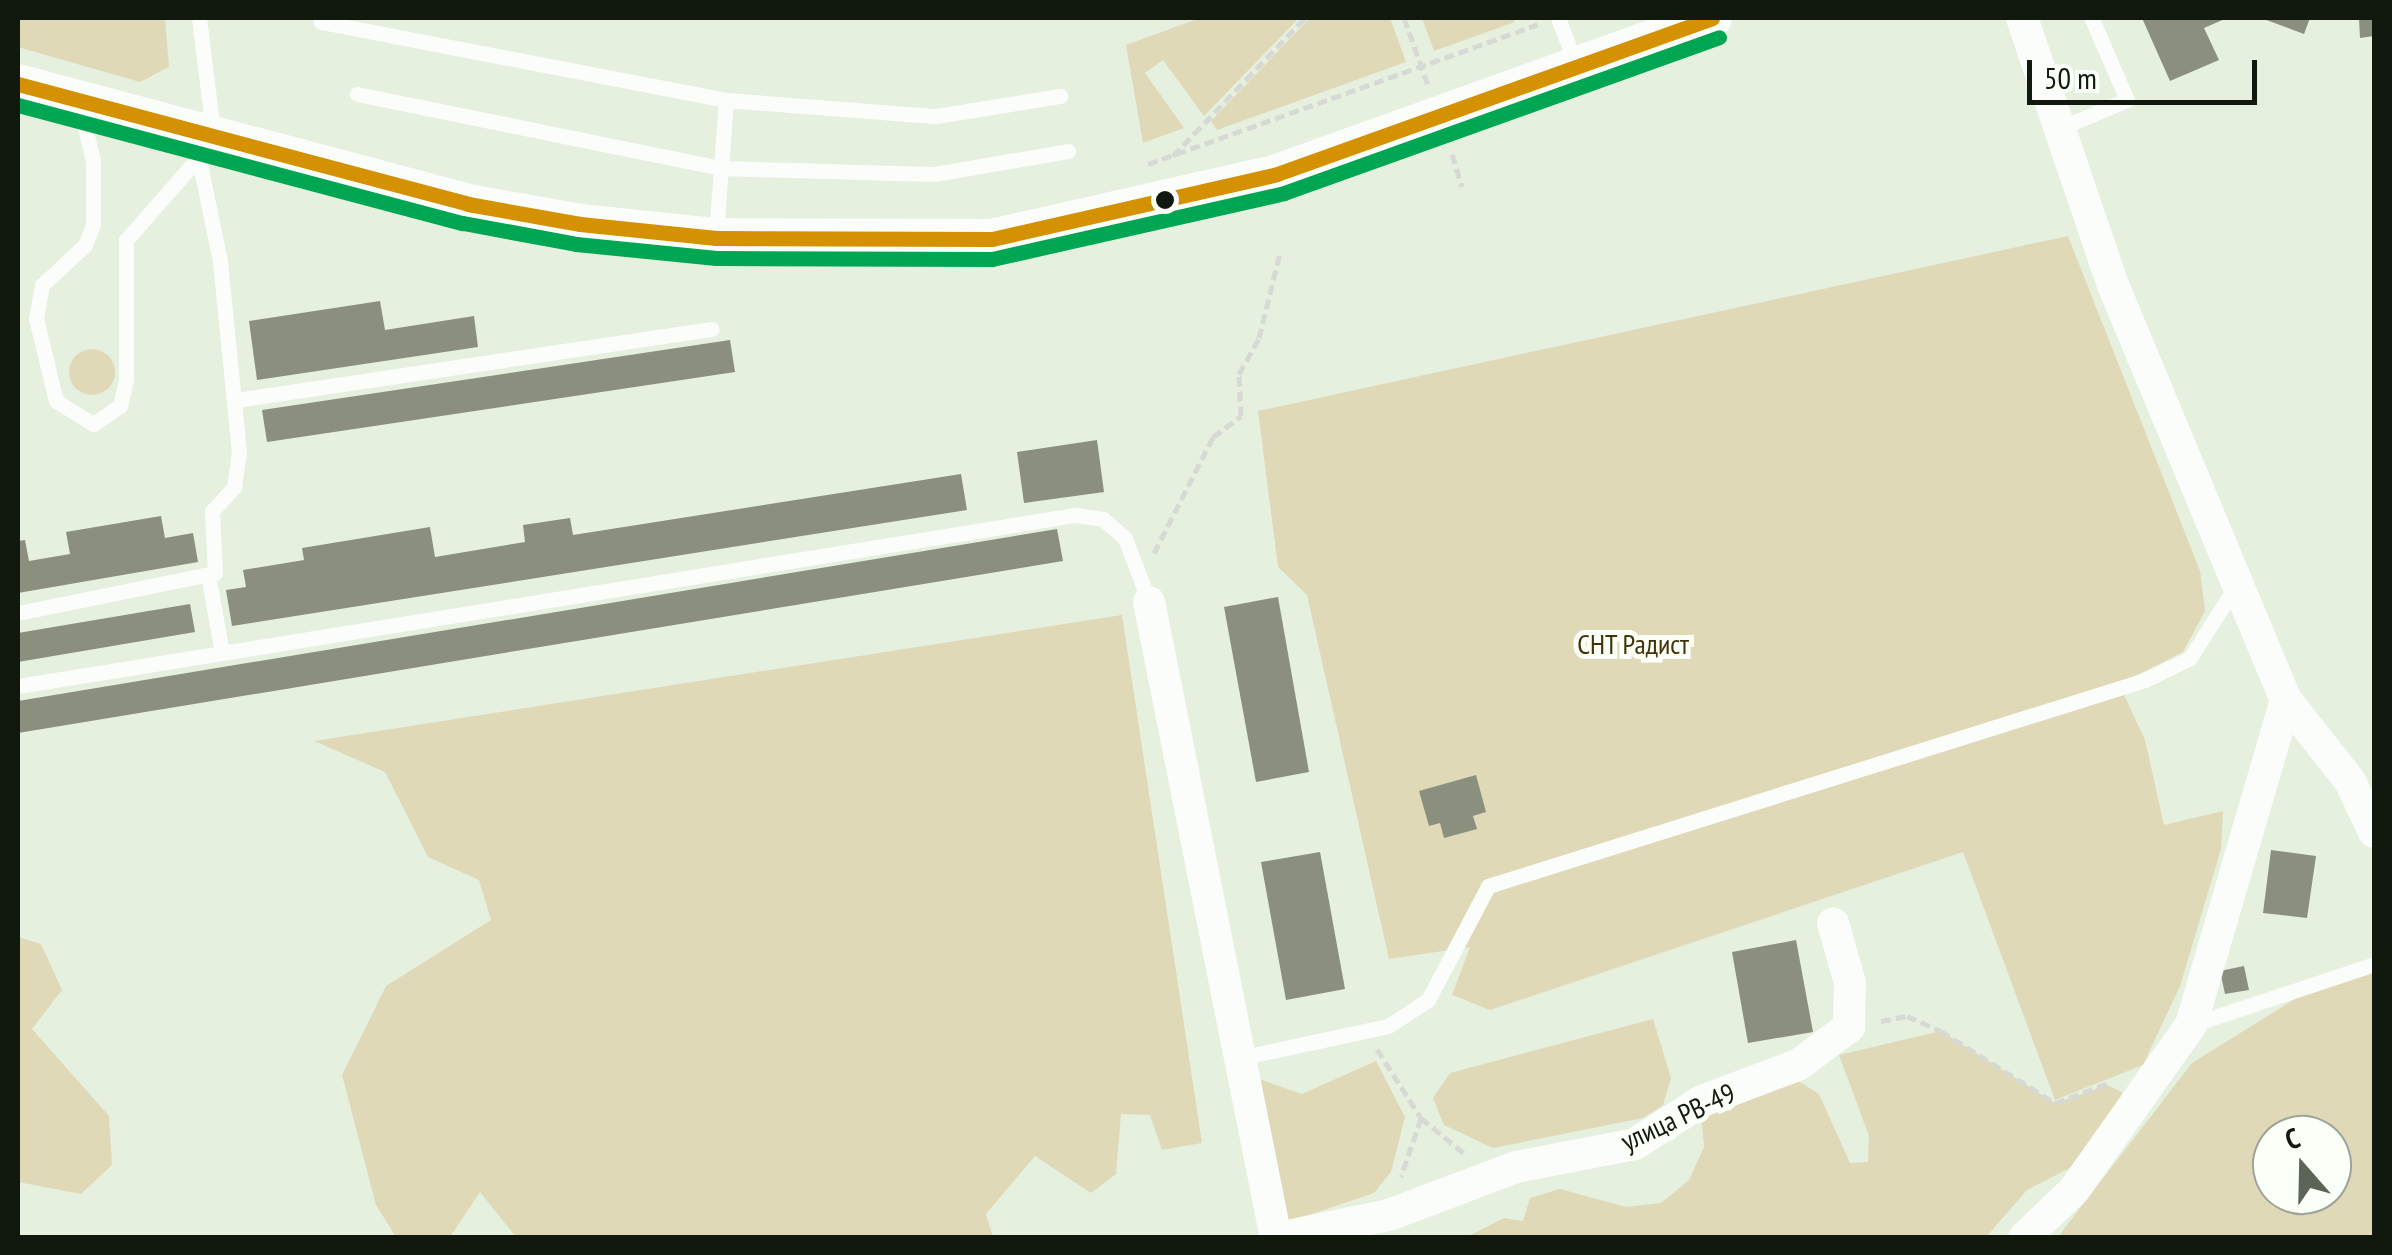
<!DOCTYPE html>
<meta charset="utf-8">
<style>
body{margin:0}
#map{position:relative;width:2392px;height:1255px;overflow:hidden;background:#e5f0df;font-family:"PT Sans Narrow",sans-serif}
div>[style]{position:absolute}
.green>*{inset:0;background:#e0d9b8}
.round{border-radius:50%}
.building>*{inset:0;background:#8a8f7e}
.path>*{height:5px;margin-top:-2.5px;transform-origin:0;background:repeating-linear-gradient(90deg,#d6d9d4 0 10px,transparent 0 15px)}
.service>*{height:15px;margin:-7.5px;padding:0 7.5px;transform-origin:7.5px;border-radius:7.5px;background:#fbfdfa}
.minor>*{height:32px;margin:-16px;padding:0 16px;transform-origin:16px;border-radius:16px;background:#fbfdfa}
.tertiary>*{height:40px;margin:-20px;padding:0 20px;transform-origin:20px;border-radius:20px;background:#fbfdfa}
.bus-1>*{height:15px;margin:-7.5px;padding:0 7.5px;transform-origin:7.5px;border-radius:7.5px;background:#d49102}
.bus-2>*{height:15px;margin:-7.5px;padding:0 7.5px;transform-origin:7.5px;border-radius:7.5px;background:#00a651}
.dots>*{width:28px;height:28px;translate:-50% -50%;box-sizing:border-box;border:5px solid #fafff8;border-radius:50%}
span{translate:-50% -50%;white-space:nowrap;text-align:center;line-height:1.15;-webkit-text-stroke:10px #fafff8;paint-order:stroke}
.park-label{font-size:28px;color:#423208}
.street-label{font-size:28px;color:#11180d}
.frame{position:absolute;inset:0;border:20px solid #11180d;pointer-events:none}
.north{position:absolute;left:2252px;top:1115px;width:100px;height:100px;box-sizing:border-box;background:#fafff8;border:2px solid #9da39a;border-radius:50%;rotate:340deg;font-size:28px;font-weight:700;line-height:40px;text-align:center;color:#11180d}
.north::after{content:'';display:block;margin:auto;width:35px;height:45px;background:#5b6456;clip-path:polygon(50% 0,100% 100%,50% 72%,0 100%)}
.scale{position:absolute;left:2027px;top:60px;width:230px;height:45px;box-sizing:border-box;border:5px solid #11180d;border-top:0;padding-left:12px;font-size:30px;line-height:35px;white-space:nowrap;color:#11180d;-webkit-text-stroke:8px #fafff8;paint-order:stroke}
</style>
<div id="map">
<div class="green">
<i style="clip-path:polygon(18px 18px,165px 18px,169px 67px,140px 82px,18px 47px)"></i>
<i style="clip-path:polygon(1200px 18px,1299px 18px,1204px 116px,1163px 60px,1145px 73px,1184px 128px,1143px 143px,1126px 45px)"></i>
<i style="clip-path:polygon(1310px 18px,1390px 18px,1406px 62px,1217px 130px,1211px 121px)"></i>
<i style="clip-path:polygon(1422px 18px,1513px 18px,1515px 22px,1434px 51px)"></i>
<i style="clip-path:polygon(2068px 236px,2200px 571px,2205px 611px,2183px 652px,2119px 684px,2145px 740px,2164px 825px,2223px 811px,2221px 849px,2180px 986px,2143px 1065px,2055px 1100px,1963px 852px,1490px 1010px,1452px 995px,1470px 947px,1389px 959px,1307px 595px,1278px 567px,1258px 411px)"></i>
<i class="round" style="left:69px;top:349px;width:46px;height:46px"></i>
<i style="clip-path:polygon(1122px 615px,1202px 1143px,1162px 1150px,1150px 1115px,1121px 1114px,1116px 1174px,1091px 1193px,1035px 1156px,986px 1214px,993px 1237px,516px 1237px,480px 1192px,450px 1237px,396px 1237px,376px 1205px,342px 1075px,386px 986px,491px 920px,479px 880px,428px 857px,385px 772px,314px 741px)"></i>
<i style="clip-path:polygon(18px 937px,41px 944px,62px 990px,32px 1029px,109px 1116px,112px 1165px,81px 1194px,18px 1182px)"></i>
<i style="clip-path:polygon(evenodd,2374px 972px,2374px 1237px,2057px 1238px,2192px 1063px,2303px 994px,2374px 972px,2272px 1135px,2332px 1135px,2332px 1195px,2272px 1195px,2272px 1135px)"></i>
<i style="clip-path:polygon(1653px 1019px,1671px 1078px,1663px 1105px,1643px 1118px,1493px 1148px,1444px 1125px,1433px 1098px,1450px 1073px)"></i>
<i style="clip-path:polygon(1941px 1031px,2055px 1103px,2107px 1085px,2122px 1092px,2119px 1112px,2085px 1160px,2027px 1190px,1986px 1237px,1467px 1237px,1504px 1218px,1523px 1221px,1530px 1198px,1560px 1189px,1626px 1207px,1661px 1203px,1689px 1180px,1704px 1147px,1701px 1111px,1795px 1079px,1819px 1094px,1850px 1163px,1868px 1162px,1869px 1136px,1839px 1055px)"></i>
<i style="clip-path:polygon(1376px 1061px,1405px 1117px,1391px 1172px,1374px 1193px,1285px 1223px,1253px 1077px,1302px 1094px)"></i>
</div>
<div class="building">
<i style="clip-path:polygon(2142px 18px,2227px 18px,2204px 28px,2219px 60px,2170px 81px)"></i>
<i style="clip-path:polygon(2261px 18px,2310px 18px,2304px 34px)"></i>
<i style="clip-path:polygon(2359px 18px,2374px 18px,2374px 36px,2360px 38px)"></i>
<i style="clip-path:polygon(380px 301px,385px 330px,474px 316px,478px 347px,257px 380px,249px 321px)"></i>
<i style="clip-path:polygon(730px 340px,735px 372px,267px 442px,262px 410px)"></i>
<i style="clip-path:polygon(1097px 440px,1104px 492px,1024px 503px,1017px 452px)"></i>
<i style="clip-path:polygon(961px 474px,967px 510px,232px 626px,226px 590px,246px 587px,243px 570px,304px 560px,302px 548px,430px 527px,435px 557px,525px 542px,523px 525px,570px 518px,573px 535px)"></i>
<i style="clip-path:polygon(161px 516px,165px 538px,193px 533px,198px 562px,18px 593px,18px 541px,25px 540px,29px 561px,70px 554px,66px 532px)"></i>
<i style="clip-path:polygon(1057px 529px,1063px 561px,18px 733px,18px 701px)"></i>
<i style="clip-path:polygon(1278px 597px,1309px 772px,1256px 782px,1224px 607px)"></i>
<i style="clip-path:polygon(190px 604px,195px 632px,18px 662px,18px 633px)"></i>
<i style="clip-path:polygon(1476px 775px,1486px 812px,1473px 816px,1477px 829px,1444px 838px,1440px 823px,1429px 826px,1419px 791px)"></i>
<i style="clip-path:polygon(2271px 850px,2316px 856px,2307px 918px,2263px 913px)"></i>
<i style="clip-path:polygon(1320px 852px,1345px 989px,1286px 1000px,1261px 862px)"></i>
<i style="clip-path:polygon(1796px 940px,1813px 1032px,1748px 1043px,1732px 952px)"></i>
<i style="clip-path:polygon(2244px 966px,2249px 990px,2225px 994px,2220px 971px)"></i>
</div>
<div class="path">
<i style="left:1404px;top:18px;width:71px;rotate:70.3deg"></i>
<i style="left:1452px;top:154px;width:34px;rotate:73deg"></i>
<i style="left:1173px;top:156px;width:191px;rotate:-46.3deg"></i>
<i style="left:1148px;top:164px;width:414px;rotate:-19.7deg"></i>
<i style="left:1154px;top:553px;width:130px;rotate:-63deg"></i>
<i style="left:1213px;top:437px;width:35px;rotate:-37deg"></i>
<i style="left:1241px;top:416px;width:42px;rotate:-92.7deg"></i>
<i style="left:1239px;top:374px;width:41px;rotate:-60.9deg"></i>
<i style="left:1259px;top:338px;width:88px;rotate:-76.1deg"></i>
<i style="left:1881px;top:1021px;width:26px;rotate:-11deg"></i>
<i style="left:1907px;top:1016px;width:37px;rotate:24deg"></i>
<i style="left:1941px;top:1031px;width:135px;rotate:32.3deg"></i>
<i style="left:2055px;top:1103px;width:60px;rotate:-20.6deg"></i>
<i style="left:1377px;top:1049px;width:82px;rotate:57.5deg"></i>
<i style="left:1421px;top:1118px;width:62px;rotate:108.7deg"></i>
<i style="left:1421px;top:1118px;width:57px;rotate:39.3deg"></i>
</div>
<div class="service">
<i style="left:1558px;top:18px;width:50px;rotate:69deg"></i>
<i style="left:321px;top:22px;width:412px;rotate:10.9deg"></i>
<i style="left:726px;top:100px;width:211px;rotate:4.4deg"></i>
<i style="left:936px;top:116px;width:126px;rotate:-9.2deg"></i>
<i style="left:357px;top:94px;width:370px;rotate:11.5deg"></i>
<i style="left:720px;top:168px;width:214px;rotate:1.6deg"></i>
<i style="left:934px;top:174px;width:136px;rotate:-9.7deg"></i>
<i style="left:80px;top:106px;width:57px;rotate:76.7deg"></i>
<i style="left:93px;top:161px;width:64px;rotate:90deg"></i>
<i style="left:93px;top:225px;width:22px;rotate:112deg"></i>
<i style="left:85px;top:245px;width:59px;rotate:137.1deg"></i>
<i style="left:42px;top:285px;width:34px;rotate:100deg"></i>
<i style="left:36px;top:318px;width:85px;rotate:76.5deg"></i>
<i style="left:56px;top:401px;width:44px;rotate:31.9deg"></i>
<i style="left:93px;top:424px;width:32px;rotate:-34deg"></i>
<i style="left:120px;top:406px;width:26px;rotate:-77deg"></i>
<i style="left:126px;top:381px;width:141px;rotate:-90deg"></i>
<i style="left:126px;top:240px;width:133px;rotate:-48.7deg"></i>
<i style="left:214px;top:140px;width:123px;rotate:-97deg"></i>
<i style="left:2058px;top:129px;width:75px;rotate:-22.8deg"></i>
<i style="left:2127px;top:100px;width:88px;rotate:-113.4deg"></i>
<i style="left:716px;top:234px;width:134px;rotate:-85.7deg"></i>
<i style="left:236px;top:400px;width:481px;rotate:-8.5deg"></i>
<i style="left:209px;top:580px;width:74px;rotate:79.9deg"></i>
<i style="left:18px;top:613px;width:201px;rotate:-11.5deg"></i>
<i style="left:215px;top:573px;width:62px;rotate:-92.8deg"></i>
<i style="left:212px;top:511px;width:33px;rotate:-47deg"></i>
<i style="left:234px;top:487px;width:35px;rotate:-82deg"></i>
<i style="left:239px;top:452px;width:192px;rotate:-95.7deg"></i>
<i style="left:220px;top:261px;width:108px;rotate:-101.7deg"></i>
<i style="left:18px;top:686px;width:1071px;rotate:-9.19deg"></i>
<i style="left:1075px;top:515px;width:28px;rotate:8deg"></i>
<i style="left:1103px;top:519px;width:29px;rotate:41deg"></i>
<i style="left:1125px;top:538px;width:68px;rotate:69.4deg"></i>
<i style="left:2191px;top:1025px;width:193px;rotate:-18.4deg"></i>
<i style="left:1239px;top:1058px;width:152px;rotate:-12.1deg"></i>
<i style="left:1388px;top:1026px;width:48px;rotate:-33deg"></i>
<i style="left:1428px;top:1000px;width:129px;rotate:-62.2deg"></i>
<i style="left:1488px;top:886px;width:689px;rotate:-17.41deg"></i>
<i style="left:2145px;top:680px;width:50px;rotate:-26.1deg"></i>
<i style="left:2190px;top:658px;width:88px;rotate:-57.6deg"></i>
</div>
<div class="minor">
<i style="left:2022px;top:18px;width:282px;rotate:71.2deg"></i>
<i style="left:2113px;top:285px;width:450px;rotate:67.4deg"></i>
<i style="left:2286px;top:700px;width:103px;rotate:51.7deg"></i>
<i style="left:2350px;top:781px;width:56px;rotate:64.8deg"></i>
<i style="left:1149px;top:602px;width:649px;rotate:78.71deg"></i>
<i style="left:1278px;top:1238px;width:113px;rotate:-11.7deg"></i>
<i style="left:1389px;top:1215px;width:136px;rotate:-20.7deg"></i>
<i style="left:1516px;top:1167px;width:121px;rotate:-10.9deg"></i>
<i style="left:1635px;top:1144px;width:80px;rotate:-32.7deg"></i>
<i style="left:1702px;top:1101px;width:103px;rotate:-20.6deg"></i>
<i style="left:1798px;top:1065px;width:64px;rotate:-36.7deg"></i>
<i style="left:1849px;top:1027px;width:44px;rotate:-88.7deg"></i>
<i style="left:1850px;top:983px;width:62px;rotate:-105.8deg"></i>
<i style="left:2024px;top:1238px;width:69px;rotate:-43.8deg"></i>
<i style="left:2074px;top:1190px;width:202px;rotate:-54.7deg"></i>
<i style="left:2191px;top:1025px;width:339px;rotate:-73.7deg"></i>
</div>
<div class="tertiary">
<i style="left:18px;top:84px;width:466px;rotate:14.9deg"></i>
<i style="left:468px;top:204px;width:114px;rotate:10.1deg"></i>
<i style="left:580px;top:224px;width:137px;rotate:5.9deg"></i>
<i style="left:716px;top:238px;width:276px;rotate:0.2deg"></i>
<i style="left:992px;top:239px;width:292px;rotate:-12.8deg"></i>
<i style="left:1277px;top:174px;width:462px;rotate:-19.7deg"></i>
</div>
<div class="bus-1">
<i style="left:18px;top:84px;width:466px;rotate:14.9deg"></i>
<i style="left:468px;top:204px;width:114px;rotate:10.1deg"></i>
<i style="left:580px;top:224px;width:137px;rotate:5.9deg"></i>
<i style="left:716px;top:238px;width:276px;rotate:0.2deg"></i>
<i style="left:992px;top:239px;width:292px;rotate:-12.8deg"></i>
<i style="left:1277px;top:174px;width:462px;rotate:-19.7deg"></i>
</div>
<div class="bus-2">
<i style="left:18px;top:105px;width:460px;rotate:14.9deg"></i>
<i style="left:463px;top:223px;width:115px;rotate:10.5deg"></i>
<i style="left:576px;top:244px;width:141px;rotate:5.7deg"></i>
<i style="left:716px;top:258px;width:276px;rotate:0.2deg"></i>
<i style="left:992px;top:259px;width:299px;rotate:-12.7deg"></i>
<i style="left:1284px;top:193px;width:462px;rotate:-19.7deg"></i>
</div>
<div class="dots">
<i style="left:1165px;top:200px;background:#11180d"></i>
</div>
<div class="park-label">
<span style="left:1633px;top:644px">СНТ Радист</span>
</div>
<div class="street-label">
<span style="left:1678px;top:1117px;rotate:-25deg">улица РВ-49</span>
</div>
<div class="frame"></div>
<div class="north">С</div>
<div class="scale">50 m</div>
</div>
